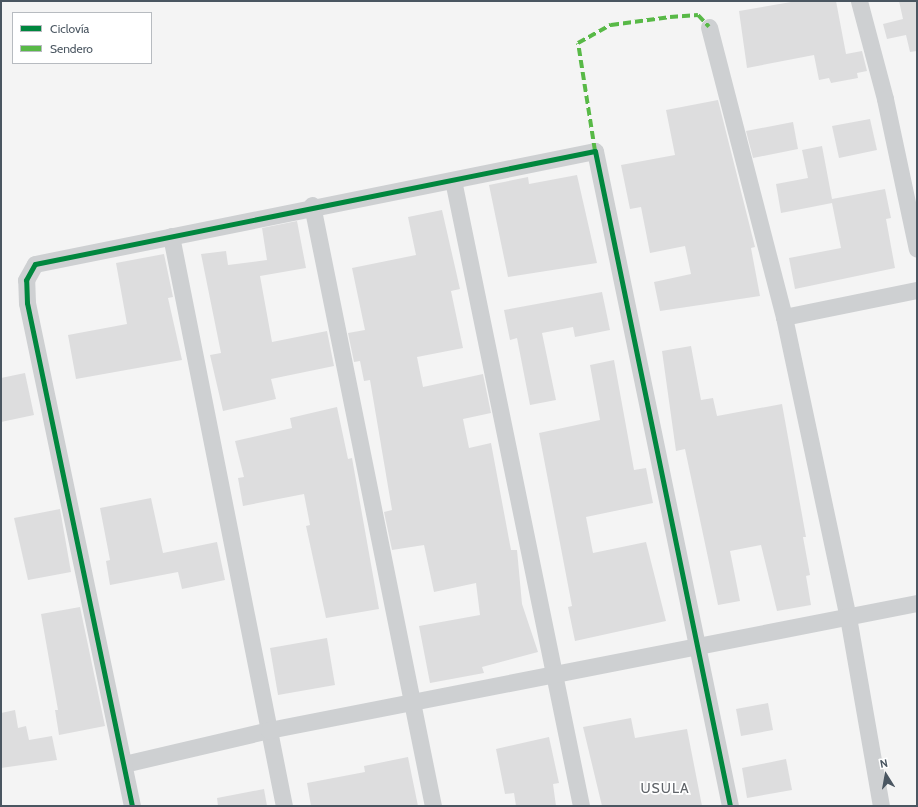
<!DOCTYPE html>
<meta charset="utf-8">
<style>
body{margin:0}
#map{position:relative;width:918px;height:807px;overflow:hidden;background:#f4f4f4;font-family:Cabin,sans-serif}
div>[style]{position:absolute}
.building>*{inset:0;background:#ddddde}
.street>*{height:17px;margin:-8.5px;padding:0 8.5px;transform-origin:8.5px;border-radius:8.5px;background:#ced0d2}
.quiet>*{height:4px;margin-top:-2px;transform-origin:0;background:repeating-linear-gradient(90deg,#58b947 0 8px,transparent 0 12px)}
.cycleway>*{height:5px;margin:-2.5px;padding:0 2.5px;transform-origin:2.5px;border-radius:2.5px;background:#00873e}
span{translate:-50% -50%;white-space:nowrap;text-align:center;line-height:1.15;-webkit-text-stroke:3.5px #fff;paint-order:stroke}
.neighbourhood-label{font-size:14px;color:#5f6368;letter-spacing:1px}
.frame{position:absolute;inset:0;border:2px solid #4a5661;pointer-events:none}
.legend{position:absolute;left:12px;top:12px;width:140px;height:52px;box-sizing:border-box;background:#fff;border:1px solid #b7bbc0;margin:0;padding:5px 7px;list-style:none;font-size:12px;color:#4a5661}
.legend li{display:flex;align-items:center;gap:8px;height:20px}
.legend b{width:20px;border:1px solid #b7bbc0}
.north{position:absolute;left:866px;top:755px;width:40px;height:40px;-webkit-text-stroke:3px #fff;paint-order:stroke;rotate:349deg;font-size:11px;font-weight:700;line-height:16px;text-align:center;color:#4a5661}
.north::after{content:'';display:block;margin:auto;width:14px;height:18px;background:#4a5661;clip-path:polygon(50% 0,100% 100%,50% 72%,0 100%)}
</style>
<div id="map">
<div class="building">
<i style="clip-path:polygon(797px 1px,836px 1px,846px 54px,862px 51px,867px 71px,857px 73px,858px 78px,831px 83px,829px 78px,819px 80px,814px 55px,747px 68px,739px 11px)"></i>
<i style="clip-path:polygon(899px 1px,917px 1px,917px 51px,910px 52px,906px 35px,887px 39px,883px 24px,903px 19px)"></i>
<i style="clip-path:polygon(718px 100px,755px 247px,751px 248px,760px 296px,660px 311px,654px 282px,691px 274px,685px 246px,650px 253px,641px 207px,630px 209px,621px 165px,675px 155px,666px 110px)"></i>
<i style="clip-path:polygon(870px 119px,877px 150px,839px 158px,832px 126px)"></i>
<i style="clip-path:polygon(793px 122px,798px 149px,753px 158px,746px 131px)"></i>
<i style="clip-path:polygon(822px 146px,832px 199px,885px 189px,891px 218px,886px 219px,895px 268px,795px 289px,789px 258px,841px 248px,832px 203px,781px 213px,776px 184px,808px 178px,802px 150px)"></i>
<i style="clip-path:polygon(577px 175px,597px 263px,508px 277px,489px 185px,528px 177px,529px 184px)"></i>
<i style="clip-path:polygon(442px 210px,460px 289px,451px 291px,463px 348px,417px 357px,423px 387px,483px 374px,491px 413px,463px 419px,469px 448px,491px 443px,511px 550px,517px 550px,522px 604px,538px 652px,482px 667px,484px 673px,430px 683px,419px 626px,480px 615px,476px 583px,434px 592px,424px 545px,392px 550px,384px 512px,392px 510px,370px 380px,364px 381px,360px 361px,354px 362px,348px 333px,365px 330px,352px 268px,416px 255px,408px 217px)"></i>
<i style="clip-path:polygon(297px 221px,306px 268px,260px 276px,272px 342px,327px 331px,334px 366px,271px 379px,276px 399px,223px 411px,210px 355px,221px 353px,201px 254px,226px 251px,228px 265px,267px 260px,262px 228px)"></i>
<i style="clip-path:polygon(164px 254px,173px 297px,168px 298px,182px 360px,76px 379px,68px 335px,127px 324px,116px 263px)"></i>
<i style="clip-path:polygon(602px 292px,610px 330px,575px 337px,573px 327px,542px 333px,556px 400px,530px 405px,517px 338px,510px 340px,504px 310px)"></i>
<i style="clip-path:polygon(691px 346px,701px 400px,713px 398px,717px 416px,782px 404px,806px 537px,803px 537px,810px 575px,806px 576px,811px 605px,777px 611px,761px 545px,730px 551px,740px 601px,718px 605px,685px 449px,676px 451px,662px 351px)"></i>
<i style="clip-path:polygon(614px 360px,634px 470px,646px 468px,653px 503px,586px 517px,593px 553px,646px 542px,666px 621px,575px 641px,568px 607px,572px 606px,539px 433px,600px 420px,590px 365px)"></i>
<i style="clip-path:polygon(25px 373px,34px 415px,1px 422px,1px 378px)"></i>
<i style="clip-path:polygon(337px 407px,348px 459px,352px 458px,379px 609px,326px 618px,306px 526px,310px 525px,304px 494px,243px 506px,238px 478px,244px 477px,235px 441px,292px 428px,290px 418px)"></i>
<i style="clip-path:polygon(151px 498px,163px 553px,217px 542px,225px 580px,182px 589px,178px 572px,110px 585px,106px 561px,110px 560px,100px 508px)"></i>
<i style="clip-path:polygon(60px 509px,71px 572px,28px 580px,14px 518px)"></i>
<i style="clip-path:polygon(80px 607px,105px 726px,59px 735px,55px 710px,58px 710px,41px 614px)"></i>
<i style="clip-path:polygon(327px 638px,335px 685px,278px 695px,270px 648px)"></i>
<i style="clip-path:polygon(768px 703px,773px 730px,741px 736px,736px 709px)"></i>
<i style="clip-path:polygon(15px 710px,18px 728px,26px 726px,29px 740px,52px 736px,57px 760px,1px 768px,1px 713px)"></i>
<i style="clip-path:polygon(631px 718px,635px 738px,687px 729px,702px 806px,602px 806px,583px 727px)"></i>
<i style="clip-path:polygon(549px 737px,559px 783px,553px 784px,556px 806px,516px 806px,514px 793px,505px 794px,496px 749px)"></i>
<i style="clip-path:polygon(408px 757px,418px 806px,311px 806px,307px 783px,365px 772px,364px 766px)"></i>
<i style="clip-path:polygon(786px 759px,792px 790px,747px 798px,742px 768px)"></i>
<i style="clip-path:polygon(264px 789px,267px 806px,218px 806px,217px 798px)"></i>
</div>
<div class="street">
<i style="left:859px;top:1px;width:101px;rotate:75.1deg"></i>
<i style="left:885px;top:99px;width:153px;rotate:78deg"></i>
<i style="left:709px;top:27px;width:300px;rotate:75.5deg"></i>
<i style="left:784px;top:317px;width:307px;rotate:78deg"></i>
<i style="left:848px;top:617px;width:192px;rotate:80.1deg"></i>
<i style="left:453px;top:180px;width:639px;rotate:78.44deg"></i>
<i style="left:312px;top:205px;width:613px;rotate:78.62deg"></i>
<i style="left:171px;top:236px;width:581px;rotate:78.79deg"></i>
<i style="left:784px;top:317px;width:136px;rotate:-11.5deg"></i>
<i style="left:124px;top:764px;width:149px;rotate:-13.2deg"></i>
<i style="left:269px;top:730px;width:660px;rotate:-11.09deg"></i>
<i style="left:132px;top:806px;width:514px;rotate:-101.79deg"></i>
<i style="left:27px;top:303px;width:23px;rotate:-92deg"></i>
<i style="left:26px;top:280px;width:18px;rotate:-61deg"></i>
<i style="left:35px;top:264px;width:571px;rotate:-11.41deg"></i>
<i style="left:595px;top:151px;width:669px;rotate:78.35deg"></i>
</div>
<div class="quiet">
<i style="left:595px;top:151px;width:109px;rotate:-98.9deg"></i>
<i style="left:578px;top:43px;width:38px;rotate:-29deg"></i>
<i style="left:611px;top:25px;width:60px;rotate:-7.7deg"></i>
<i style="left:670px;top:17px;width:28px;rotate:-4deg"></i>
<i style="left:698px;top:15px;width:16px;rotate:47deg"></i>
</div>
<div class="cycleway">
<i style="left:132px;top:806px;width:514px;rotate:-101.79deg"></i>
<i style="left:27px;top:303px;width:23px;rotate:-92deg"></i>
<i style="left:26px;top:280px;width:18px;rotate:-61deg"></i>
<i style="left:35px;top:264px;width:571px;rotate:-11.41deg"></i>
<i style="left:595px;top:151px;width:669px;rotate:78.35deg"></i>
</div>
<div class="neighbourhood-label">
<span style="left:665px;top:788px">USULA</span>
</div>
<div class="frame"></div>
<ul class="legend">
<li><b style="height:5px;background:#00873e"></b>Ciclovía</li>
<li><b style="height:5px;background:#58b947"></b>Sendero</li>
</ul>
<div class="north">N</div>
</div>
